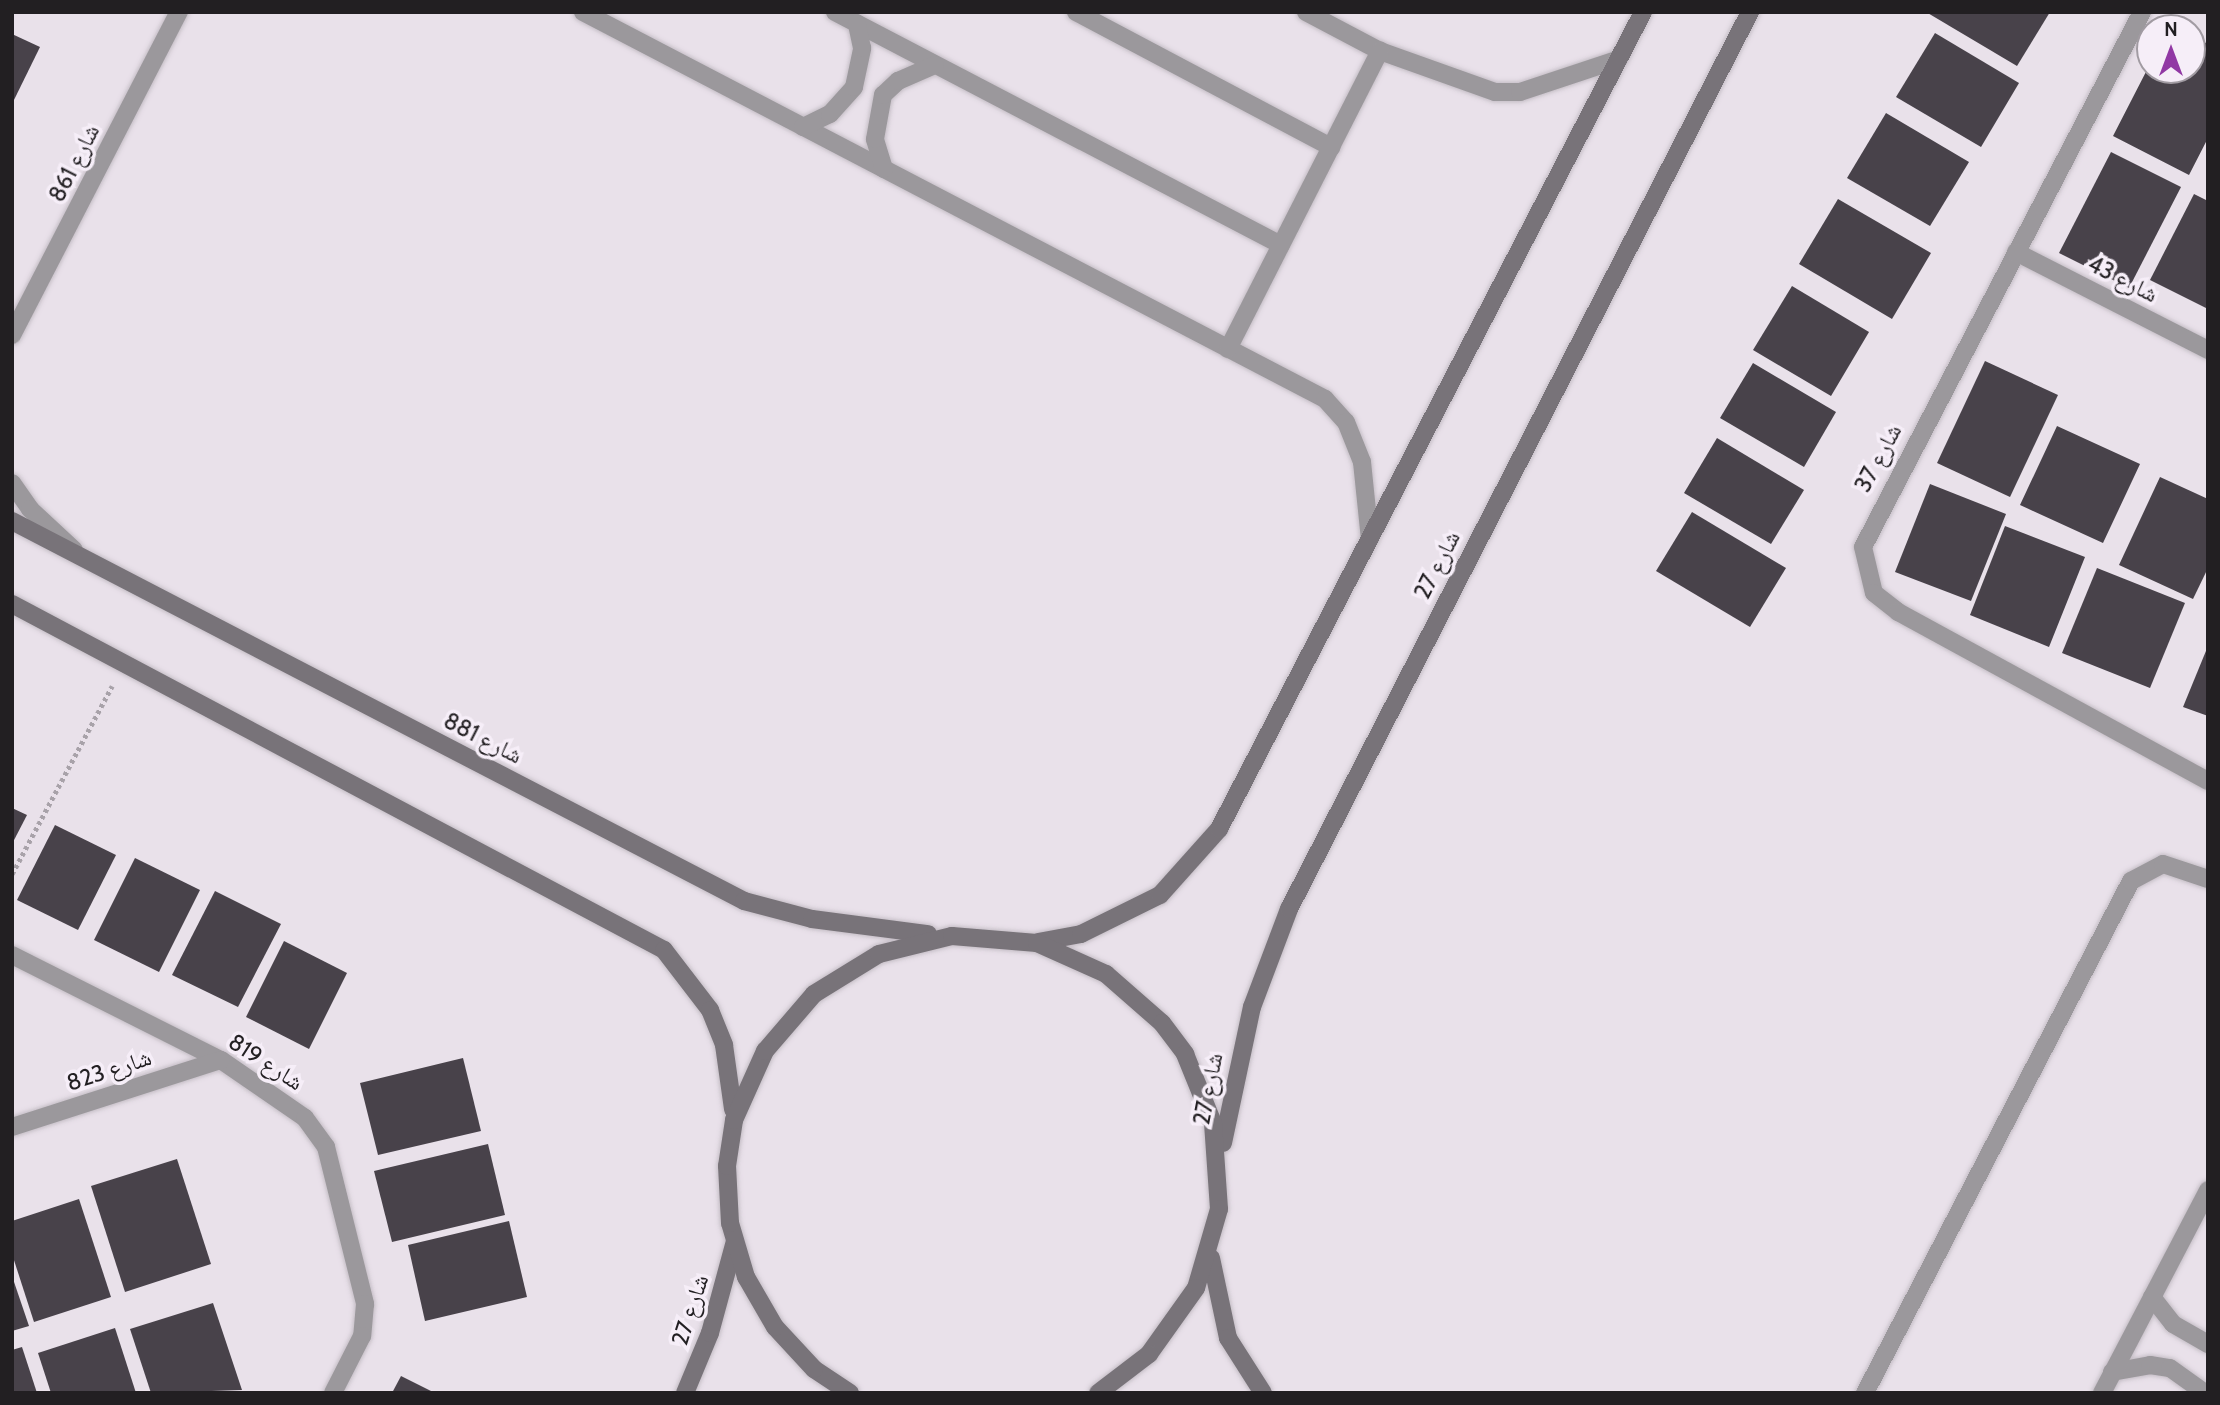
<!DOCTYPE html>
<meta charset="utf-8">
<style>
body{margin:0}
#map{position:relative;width:2220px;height:1405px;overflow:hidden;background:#e9e1ea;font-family:Cabin,"Noto Naskh Arabic",sans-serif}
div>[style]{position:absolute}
.building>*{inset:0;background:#48424a}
.path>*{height:4.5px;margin-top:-2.25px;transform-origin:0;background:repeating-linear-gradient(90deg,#a8a2a9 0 3.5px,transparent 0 7px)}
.roads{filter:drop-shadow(0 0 2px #c5bec6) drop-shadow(0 0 2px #c5bec6)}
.lane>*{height:18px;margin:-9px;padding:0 9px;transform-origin:9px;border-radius:9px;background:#9b989c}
.street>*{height:18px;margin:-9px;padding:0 9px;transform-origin:9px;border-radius:9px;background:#9b989c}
.secondary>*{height:18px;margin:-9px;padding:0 9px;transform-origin:9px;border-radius:9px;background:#787379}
span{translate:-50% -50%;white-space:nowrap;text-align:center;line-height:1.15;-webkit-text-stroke:7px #f6eef8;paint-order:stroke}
.street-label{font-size:23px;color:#221f22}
.frame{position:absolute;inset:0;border:14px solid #221f22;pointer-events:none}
.north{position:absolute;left:2136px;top:14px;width:70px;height:70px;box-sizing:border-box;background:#f6eef8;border:2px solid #a19ba2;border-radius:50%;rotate:0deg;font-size:19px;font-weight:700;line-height:28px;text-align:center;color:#221f22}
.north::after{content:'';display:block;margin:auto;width:24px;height:32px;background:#9138a4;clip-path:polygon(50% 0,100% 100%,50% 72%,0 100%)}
</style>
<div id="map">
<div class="building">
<i style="clip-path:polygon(1926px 12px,2050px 12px,2017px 66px)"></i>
<i style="clip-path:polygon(1935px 33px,2019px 83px,1981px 147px,1896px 97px)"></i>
<i style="clip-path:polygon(12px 34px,40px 47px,12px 104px)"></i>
<i style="clip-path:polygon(2192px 36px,2208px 44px,2208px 138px,2189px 175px,2113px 136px,2150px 64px,2150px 70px,2192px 70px)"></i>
<i style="clip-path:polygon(1886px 113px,1969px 162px,1930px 226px,1847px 178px)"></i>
<i style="clip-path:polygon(2111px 152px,2181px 187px,2129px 288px,2059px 253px)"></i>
<i style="clip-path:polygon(2194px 194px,2208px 201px,2208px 309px,2150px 280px)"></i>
<i style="clip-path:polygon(1838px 199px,1931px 253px,1892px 319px,1799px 264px)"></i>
<i style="clip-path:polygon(1792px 286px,1869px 332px,1831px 396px,1753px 350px)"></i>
<i style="clip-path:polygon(1985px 361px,2058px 395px,2010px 497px,1937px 463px)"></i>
<i style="clip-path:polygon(1753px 363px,1836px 412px,1804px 467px,1720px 418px)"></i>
<i style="clip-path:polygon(2057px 426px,2140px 464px,2103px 543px,2020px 505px)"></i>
<i style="clip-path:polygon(1717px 438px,1804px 490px,1771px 544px,1684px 493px)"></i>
<i style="clip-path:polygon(2160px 477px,2208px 499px,2208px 568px,2193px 599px,2119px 565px)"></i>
<i style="clip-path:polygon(1930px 484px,2006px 514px,1971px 601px,1895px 572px)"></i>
<i style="clip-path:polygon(1692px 512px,1786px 568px,1750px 627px,1656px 571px)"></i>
<i style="clip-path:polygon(2005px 526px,2085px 557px,2049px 647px,1970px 615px)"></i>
<i style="clip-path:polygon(2097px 568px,2185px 603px,2150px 688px,2062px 653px)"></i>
<i style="clip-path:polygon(2208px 646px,2208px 716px,2183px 707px)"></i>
<i style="clip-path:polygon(12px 808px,27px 815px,12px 844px)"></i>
<i style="clip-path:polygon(55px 825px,116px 855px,78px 930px,17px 900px)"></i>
<i style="clip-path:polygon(135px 858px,200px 890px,159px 972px,94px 940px)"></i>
<i style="clip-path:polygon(215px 891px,281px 924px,238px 1007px,172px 975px)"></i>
<i style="clip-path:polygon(284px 941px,347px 973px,309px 1049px,246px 1017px)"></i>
<i style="clip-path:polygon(463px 1058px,481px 1131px,378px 1155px,360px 1083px)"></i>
<i style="clip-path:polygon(488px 1144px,505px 1215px,392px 1242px,374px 1171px)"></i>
<i style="clip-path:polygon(177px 1159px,211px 1264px,125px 1292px,91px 1186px)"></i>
<i style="clip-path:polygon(79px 1199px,111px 1297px,34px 1322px,12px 1254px,12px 1221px)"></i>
<i style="clip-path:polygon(509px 1221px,527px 1297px,425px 1321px,408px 1245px)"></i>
<i style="clip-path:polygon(12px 1276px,29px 1326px,12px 1331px)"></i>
<i style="clip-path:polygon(213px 1303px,242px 1390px,151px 1393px,130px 1329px)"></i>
<i style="clip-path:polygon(115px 1328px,136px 1393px,51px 1393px,38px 1353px)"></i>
<i style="clip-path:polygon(22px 1347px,37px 1393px,12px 1393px,12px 1350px)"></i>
<i style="clip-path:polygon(401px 1376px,435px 1393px,392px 1393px)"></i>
</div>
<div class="path">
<i style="left:12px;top:874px;width:213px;rotate:-62deg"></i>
</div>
<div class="roads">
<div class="lane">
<i style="left:583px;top:12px;width:837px;rotate:27.54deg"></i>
<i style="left:1325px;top:399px;width:31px;rotate:48deg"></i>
<i style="left:1346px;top:422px;width:43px;rotate:68.2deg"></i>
<i style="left:1362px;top:462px;width:77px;rotate:84.1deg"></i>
<i style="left:835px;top:12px;width:503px;rotate:27.58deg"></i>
<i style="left:1076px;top:12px;width:289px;rotate:27.9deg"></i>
<i style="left:1306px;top:12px;width:84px;rotate:27.8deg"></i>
<i style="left:1380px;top:51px;width:122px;rotate:19.6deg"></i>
<i style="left:1495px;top:92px;width:25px"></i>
<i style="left:1520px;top:92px;width:104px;rotate:-18.4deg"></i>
<i style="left:803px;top:127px;width:30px;rotate:-26deg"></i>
<i style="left:830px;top:114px;width:36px;rotate:-48deg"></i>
<i style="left:854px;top:87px;width:40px;rotate:-78deg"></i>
<i style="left:862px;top:48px;width:25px;rotate:-102deg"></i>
<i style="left:884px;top:169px;width:31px;rotate:-107deg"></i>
<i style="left:875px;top:139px;width:45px;rotate:-79.7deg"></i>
<i style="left:883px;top:95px;width:21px;rotate:-43deg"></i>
<i style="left:898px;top:81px;width:40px;rotate:-23.4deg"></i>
<i style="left:1228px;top:349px;width:335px;rotate:-63deg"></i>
<i style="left:2152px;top:1297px;width:34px;rotate:52deg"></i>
<i style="left:2173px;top:1324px;width:40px;rotate:29.7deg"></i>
<i style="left:2112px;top:1372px;width:39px;rotate:-10deg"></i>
<i style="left:2150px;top:1365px;width:20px;rotate:9deg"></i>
<i style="left:2170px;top:1368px;width:43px;rotate:35.5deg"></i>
<i style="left:1865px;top:1393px;width:577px;rotate:-62.55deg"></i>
<i style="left:2131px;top:881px;width:36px;rotate:-28deg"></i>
<i style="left:2163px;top:864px;width:47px;rotate:18.4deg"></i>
<i style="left:2102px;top:1393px;width:229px;rotate:-62.4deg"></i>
</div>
<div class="street">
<i style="left:2142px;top:12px;width:603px;rotate:117.54deg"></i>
<i style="left:1863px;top:547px;width:47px;rotate:76.6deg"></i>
<i style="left:1874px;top:593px;width:31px;rotate:38deg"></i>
<i style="left:1898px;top:612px;width:353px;rotate:28.6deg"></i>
<i style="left:2016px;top:252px;width:216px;rotate:27deg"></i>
<i style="left:12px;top:335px;width:364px;rotate:-62.7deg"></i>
<i style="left:12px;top:483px;width:32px;rotate:55deg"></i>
<i style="left:30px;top:509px;width:60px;rotate:43deg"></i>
<i style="left:12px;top:955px;width:234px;rotate:26.7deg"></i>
<i style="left:221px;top:1060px;width:102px;rotate:34.6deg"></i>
<i style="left:305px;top:1118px;width:36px;rotate:54deg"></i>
<i style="left:326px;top:1147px;width:162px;rotate:76deg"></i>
<i style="left:365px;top:1304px;width:32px;rotate:95deg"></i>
<i style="left:362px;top:1336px;width:64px;rotate:117deg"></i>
<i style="left:12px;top:1127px;width:219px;rotate:-17.8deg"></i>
</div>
<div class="secondary">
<i style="left:12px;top:521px;width:825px;rotate:27.43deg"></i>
<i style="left:744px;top:901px;width:70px;rotate:14.8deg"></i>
<i style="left:812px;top:919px;width:117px;rotate:7.4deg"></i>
<i style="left:12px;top:604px;width:738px;rotate:27.95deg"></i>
<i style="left:664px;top:950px;width:76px;rotate:52.5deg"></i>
<i style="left:710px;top:1010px;width:38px;rotate:68deg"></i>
<i style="left:724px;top:1045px;width:65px;rotate:82deg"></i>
<i style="left:1038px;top:942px;width:44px;rotate:-10.5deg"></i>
<i style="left:1081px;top:934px;width:88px;rotate:-26.3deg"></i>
<i style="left:1160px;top:895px;width:89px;rotate:-48.2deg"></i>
<i style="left:1219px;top:829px;width:920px;rotate:-62.57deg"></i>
<i style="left:1223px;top:1143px;width:139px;rotate:-78deg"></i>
<i style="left:1252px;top:1007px;width:105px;rotate:-69.3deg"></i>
<i style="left:1289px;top:909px;width:1009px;rotate:-62.8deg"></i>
<i style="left:1211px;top:1258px;width:82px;rotate:78deg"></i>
<i style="left:1228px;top:1338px;width:65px;rotate:57.5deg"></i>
<i style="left:685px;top:1393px;width:65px;rotate:-67.4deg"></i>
<i style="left:710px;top:1333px;width:95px;rotate:-74.8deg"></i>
<i style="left:850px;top:1393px;width:43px;rotate:-146.3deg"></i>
<i style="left:814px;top:1369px;width:57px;rotate:-132.9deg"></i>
<i style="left:775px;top:1327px;width:58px;rotate:-120.1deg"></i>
<i style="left:746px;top:1277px;width:56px;rotate:-106.5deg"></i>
<i style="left:730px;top:1223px;width:57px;rotate:-93deg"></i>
<i style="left:727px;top:1166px;width:47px;rotate:-81.3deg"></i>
<i style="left:734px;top:1120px;width:76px;rotate:-65.8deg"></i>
<i style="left:765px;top:1051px;width:75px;rotate:-49.3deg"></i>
<i style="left:814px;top:994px;width:76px;rotate:-31.6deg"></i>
<i style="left:879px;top:954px;width:75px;rotate:-13.9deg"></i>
<i style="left:952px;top:936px;width:85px;rotate:4.7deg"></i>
<i style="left:1037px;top:943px;width:76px;rotate:24.2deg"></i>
<i style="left:1106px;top:974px;width:74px;rotate:41.2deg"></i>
<i style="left:1162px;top:1023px;width:39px;rotate:53deg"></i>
<i style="left:1185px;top:1054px;width:74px;rotate:67.9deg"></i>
<i style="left:1213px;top:1123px;width:86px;rotate:86deg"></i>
<i style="left:1219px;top:1209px;width:82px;rotate:106.2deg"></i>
<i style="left:1196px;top:1288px;width:81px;rotate:125.5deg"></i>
<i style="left:1149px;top:1354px;width:64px;rotate:142.6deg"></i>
</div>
</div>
<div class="street-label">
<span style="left:74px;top:163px;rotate:-63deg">شارع 861</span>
<span style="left:2123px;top:279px;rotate:27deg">شارع 43</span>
<span style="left:1878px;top:458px;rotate:-62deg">شارع 37</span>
<span style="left:1437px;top:565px;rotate:-63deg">شارع 27</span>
<span style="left:483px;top:738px;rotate:27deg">شارع 881</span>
<span style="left:266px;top:1062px;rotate:33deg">شارع 819</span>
<span style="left:109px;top:1070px;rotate:-18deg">شارع 823</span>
<span style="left:1208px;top:1089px;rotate:-79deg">شارع 27</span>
<span style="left:690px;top:1310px;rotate:-72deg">شارع 27</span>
</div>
<div class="frame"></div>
<div class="north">N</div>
</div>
